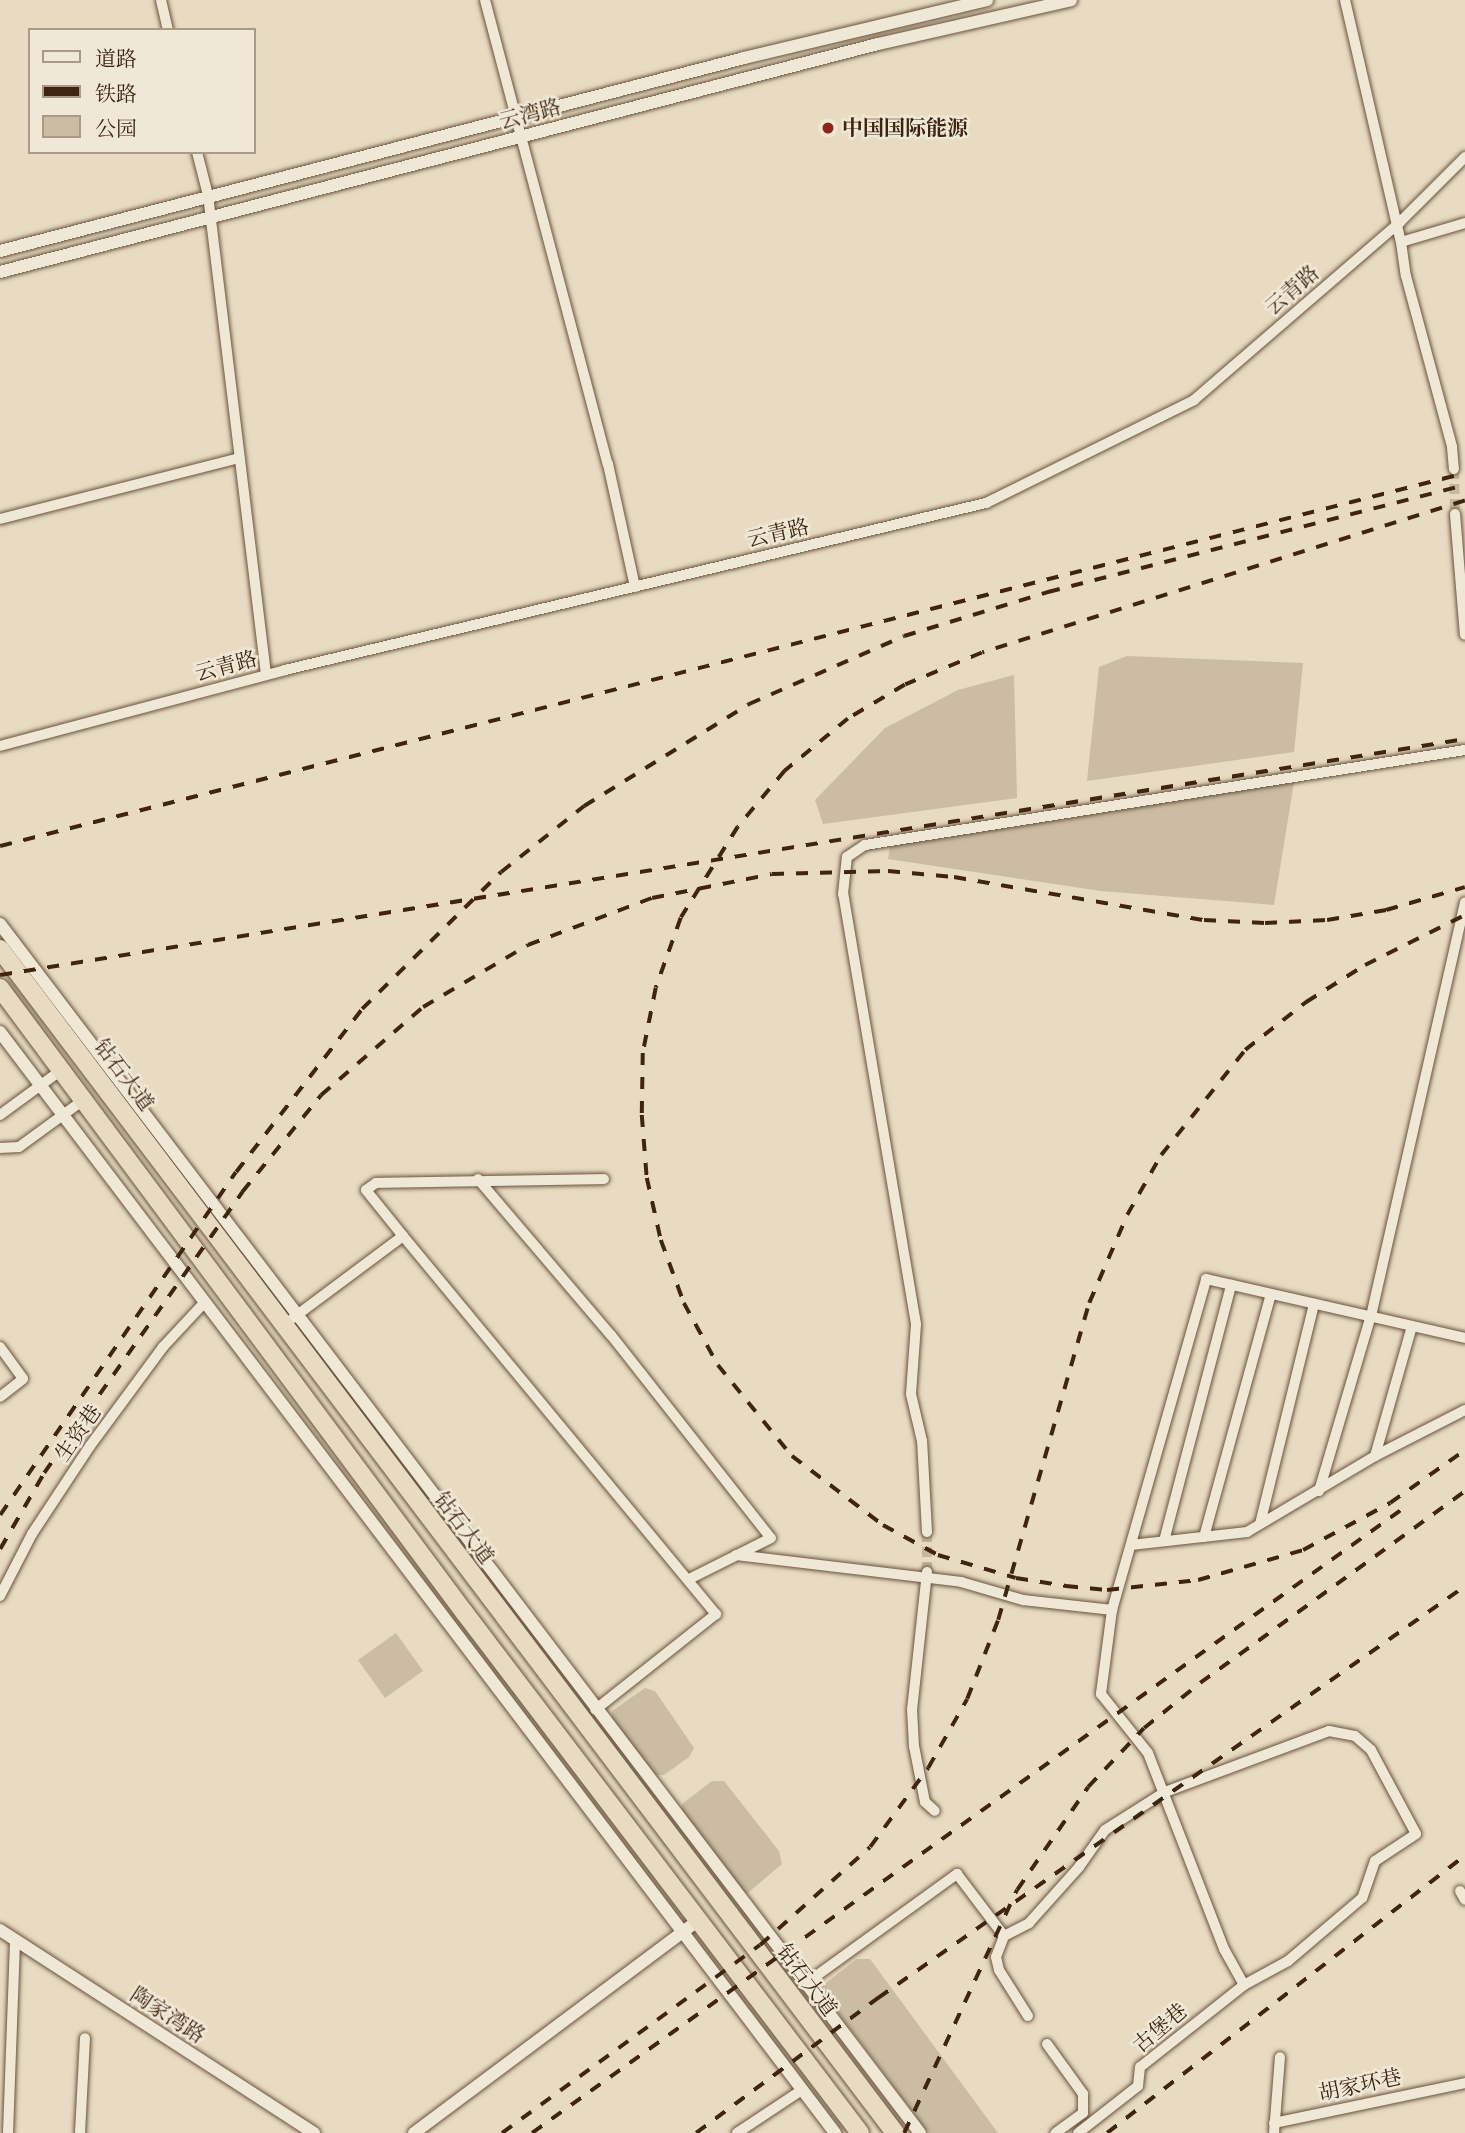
<!DOCTYPE html>
<meta charset="utf-8">
<style>
body{margin:0}
#map{position:relative;width:1465px;height:2133px;overflow:hidden;background:#e8dbc1;font-family:"Libre Caslon Text","Noto Serif SC",serif}
div>[style]{position:absolute}
.green>*{inset:0;background:#cbbca3}
.street-tunnel>*{height:10px;margin-top:-5px;transform-origin:0;background:repeating-linear-gradient(90deg,#c6b79e 0 10px,transparent 0 15px)}
.roads{filter:drop-shadow(0 0 2px #69523d) drop-shadow(0 0 2px #69523d)}
.street>*{height:10px;margin:-5px;padding:0 5px;transform-origin:5px;border-radius:5px;background:#f0e8d7}
.secondary>*{height:12px;margin:-6px;padding:0 6px;transform-origin:6px;border-radius:6px;background:#f0e8d7}
.highway>*{height:18px;margin:-9px;padding:0 9px;transform-origin:9px;border-radius:9px;background:#e8dbc1}
.rail>*{height:3.5px;margin-top:-1.75px;transform-origin:0;background:repeating-linear-gradient(90deg,#3f2511 0 12px,transparent 0 24px)}
.dots>*{width:19px;height:19px;translate:-50% -50%;box-sizing:border-box;border:4px solid #f0e8d7;border-radius:50%}
span{translate:-50% -50%;white-space:nowrap;text-align:center;line-height:1.15;-webkit-text-stroke:5px #f0e8d7;paint-order:stroke}
.street-label{font-size:21px;color:#3f2511}
.poi-label{font-size:21px;color:#3f2511;font-weight:700}
.left{translate:0 -50%;text-align:left}
.legend{position:absolute;left:28px;top:28px;width:228px;height:126px;box-sizing:border-box;background:#f0e8d7;border:2px solid #a99a88;margin:0;padding:9px 12px;list-style:none;font-size:21px;color:#3f2511}
.legend li{display:flex;align-items:center;gap:14px;height:35px}
.legend b{width:35px;border:2px solid #a99a88}
</style>
<div id="map">
<div class="green">
<i style="clip-path:polygon(1127px 656px,1303px 663px,1294px 752px,1087px 781px,1099px 667px)"></i>
<i style="clip-path:polygon(1014px 675px,1017px 798px,823px 824px,815px 800px,885px 728px,958px 690px)"></i>
<i style="clip-path:polygon(1295px 776px,1274px 905px,1101px 891px,888px 859px,891px 840px)"></i>
<i style="clip-path:polygon(396px 1633px,423px 1671px,385px 1698px,358px 1660px)"></i>
<i style="clip-path:polygon(645px 1688px,655px 1691px,694px 1748px,689px 1757px,664px 1775px,656px 1775px,612px 1718px,612px 1711px)"></i>
<i style="clip-path:polygon(712px 1781px,724px 1781px,779px 1851px,782px 1864px,748px 1893px,742px 1892px,682px 1812px,682px 1804px)"></i>
<i style="clip-path:polygon(857px 1959px,870px 1959px,998px 2133px,929px 2133px,823px 1993px,822px 1986px)"></i>
</div>
<div class="street-tunnel">
<i style="left:1454px;top:469px;width:45px;rotate:88.7deg"></i>
<i style="left:927px;top:1572px;width:40px;rotate:-90deg"></i>
</div>
<div class="roads">
<div class="street">
<i style="left:161px;top:0;width:31px;rotate:77deg"></i>
<i style="left:485px;top:0;width:480px;rotate:75.2deg"></i>
<i style="left:608px;top:464px;width:126px;rotate:77.6deg"></i>
<i style="left:1345px;top:0;width:248px;rotate:77deg"></i>
<i style="left:1401px;top:242px;width:67px;rotate:-16.5deg"></i>
<i style="left:197px;top:152px;width:44px;rotate:75.7deg"></i>
<i style="left:208px;top:195px;width:483px;rotate:83.1deg"></i>
<i style="left:1401px;top:242px;width:34px;rotate:82deg"></i>
<i style="left:1406px;top:276px;width:177px;rotate:74.9deg"></i>
<i style="left:1452px;top:447px;width:22px;rotate:85deg"></i>
<i style="left:1455px;top:514px;width:121px;rotate:85.3deg"></i>
<i style="left:0;top:519px;width:247px;rotate:-14.3deg"></i>
<i style="left:0;top:746px;width:295px;rotate:-14.9deg"></i>
<i style="left:285px;top:670px;width:721px;rotate:-13.4deg"></i>
<i style="left:986px;top:503px;width:232px;rotate:-26.3deg"></i>
<i style="left:1194px;top:400px;width:272px;rotate:-40.8deg"></i>
<i style="left:1400px;top:222px;width:92px;rotate:-45deg"></i>
<i style="left:0;top:1115px;width:74px;rotate:-36.3deg"></i>
<i style="left:0;top:1148px;width:19px;rotate:-3deg"></i>
<i style="left:19px;top:1147px;width:78px;rotate:-36.1deg"></i>
<i style="left:478px;top:1179px;width:205px;rotate:49.6deg"></i>
<i style="left:611px;top:1335px;width:258px;rotate:51.8deg"></i>
<i style="left:771px;top:1538px;width:92px;rotate:153.4deg"></i>
<i style="left:403px;top:1236px;width:59px;rotate:-128.8deg"></i>
<i style="left:366px;top:1190px;width:12px;rotate:-35deg"></i>
<i style="left:376px;top:1183px;width:228px;rotate:-1deg"></i>
<i style="left:293px;top:1318px;width:137px;rotate:-36.7deg"></i>
<i style="left:403px;top:1236px;width:491px;rotate:50.4deg"></i>
<i style="left:716px;top:1614px;width:154px;rotate:141.6deg"></i>
<i style="left:0;top:1347px;width:39px;rotate:54deg"></i>
<i style="left:23px;top:1379px;width:29px;rotate:142deg"></i>
<i style="left:1375px;top:1456px;width:135px;rotate:-74.1deg"></i>
<i style="left:1319px;top:1491px;width:183px;rotate:-73.5deg"></i>
<i style="left:1371px;top:1316px;width:424px;rotate:-77.2deg"></i>
<i style="left:1260px;top:1524px;width:227px;rotate:-76.2deg"></i>
<i style="left:927px;top:1532px;width:91px;rotate:-93.1deg"></i>
<i style="left:922px;top:1441px;width:48px;rotate:-103.2deg"></i>
<i style="left:911px;top:1394px;width:70px;rotate:-85.9deg"></i>
<i style="left:916px;top:1324px;width:436px;rotate:-99.6deg"></i>
<i style="left:843px;top:894px;width:37px;rotate:-84deg"></i>
<i style="left:847px;top:857px;width:22px;rotate:-34deg"></i>
<i style="left:865px;top:845px;width:607px;rotate:-9deg"></i>
<i style="left:1204px;top:1537px;width:252px;rotate:-74.6deg"></i>
<i style="left:1164px;top:1541px;width:265px;rotate:-75.3deg"></i>
<i style="left:1131px;top:1545px;width:117px;rotate:-6.4deg"></i>
<i style="left:1247px;top:1532px;width:149px;rotate:-30.7deg"></i>
<i style="left:1375px;top:1456px;width:101px;rotate:-27.1deg"></i>
<i style="left:736px;top:1555px;width:227px;rotate:6.8deg"></i>
<i style="left:961px;top:1582px;width:65px;rotate:16.2deg"></i>
<i style="left:1023px;top:1600px;width:90px;rotate:6.4deg"></i>
<i style="left:1112px;top:1610px;width:85px;rotate:97.5deg"></i>
<i style="left:1101px;top:1694px;width:75px;rotate:51.5deg"></i>
<i style="left:1148px;top:1753px;width:210px;rotate:68.8deg"></i>
<i style="left:1224px;top:1949px;width:41px;rotate:60.9deg"></i>
<i style="left:927px;top:1572px;width:138px;rotate:96.2deg"></i>
<i style="left:912px;top:1709px;width:37px;rotate:87deg"></i>
<i style="left:914px;top:1746px;width:57px;rotate:78.9deg"></i>
<i style="left:925px;top:1802px;width:13px;rotate:42deg"></i>
<i style="left:0;top:1596px;width:70px;rotate:-62.7deg"></i>
<i style="left:32px;top:1534px;width:105px;rotate:-56.6deg"></i>
<i style="left:90px;top:1446px;width:123px;rotate:-53.6deg"></i>
<i style="left:163px;top:1347px;width:60px;rotate:-47deg"></i>
<i style="left:1112px;top:1610px;width:344px;rotate:-74.1deg"></i>
<i style="left:1206px;top:1279px;width:266px;rotate:12.8deg"></i>
<i style="left:1460px;top:1891px;width:10px;rotate:61deg"></i>
<i style="left:805px;top:1984px;width:188px;rotate:-35.9deg"></i>
<i style="left:957px;top:1874px;width:78px;rotate:52.8deg"></i>
<i style="left:1028px;top:2016px;width:54px;rotate:-122.2deg"></i>
<i style="left:999px;top:1970px;width:13px;rotate:-103deg"></i>
<i style="left:996px;top:1957px;width:22px;rotate:-69deg"></i>
<i style="left:1004px;top:1936px;width:28px;rotate:-27deg"></i>
<i style="left:1029px;top:1923px;width:75px;rotate:-48.2deg"></i>
<i style="left:1079px;top:1867px;width:45px;rotate:-54.9deg"></i>
<i style="left:1105px;top:1830px;width:71px;rotate:-32.3deg"></i>
<i style="left:1165px;top:1792px;width:175px;rotate:-20.4deg"></i>
<i style="left:1329px;top:1731px;width:26px;rotate:11deg"></i>
<i style="left:1355px;top:1736px;width:21px;rotate:41deg"></i>
<i style="left:1371px;top:1750px;width:95px;rotate:61.8deg"></i>
<i style="left:1416px;top:1834px;width:49px;rotate:146.6deg"></i>
<i style="left:1375px;top:1861px;width:39px;rotate:109deg"></i>
<i style="left:1362px;top:1898px;width:97px;rotate:139.6deg"></i>
<i style="left:1288px;top:1961px;width:50px;rotate:151.4deg"></i>
<i style="left:1244px;top:1985px;width:132px;rotate:141.7deg"></i>
<i style="left:1140px;top:2067px;width:19px;rotate:96deg"></i>
<i style="left:1138px;top:2086px;width:76px;rotate:141.9deg"></i>
<i style="left:1047px;top:2044px;width:62px;rotate:54.2deg"></i>
<i style="left:1083px;top:2094px;width:19px;rotate:90deg"></i>
<i style="left:1083px;top:2113px;width:34px;rotate:144deg"></i>
<i style="left:1274px;top:2123px;width:195px;rotate:-11.8deg"></i>
<i style="left:8px;top:2133px;width:193px;rotate:-87.9deg"></i>
<i style="left:80px;top:2133px;width:95px;rotate:-87deg"></i>
<i style="left:737px;top:2133px;width:78px;rotate:-33.5deg"></i>
<i style="left:1274px;top:2133px;width:76px;rotate:-85.5deg"></i>
</div>
<div class="secondary">
<i style="left:0;top:251px;width:769px;rotate:-14.54deg"></i>
<i style="left:744px;top:58px;width:250px;rotate:-13.4deg"></i>
<i style="left:0;top:272px;width:907px;rotate:-14.56deg"></i>
<i style="left:878px;top:44px;width:198px;rotate:-12.8deg"></i>
<i style="left:0;top:924px;width:1519px;rotate:52.73deg"></i>
<i style="left:0;top:1032px;width:1382px;rotate:52.82deg"></i>
<i style="left:0;top:1930px;width:374px;rotate:32.9deg"></i>
<i style="left:414px;top:2133px;width:356px;rotate:-36.8deg"></i>
</div>
<div class="highway">
<i style="left:0;top:949px;width:1484px;rotate:52.91deg"></i>
<i style="left:0;top:988px;width:778px;rotate:53.37deg"></i>
<i style="left:464px;top:1612px;width:654px;rotate:52.76deg"></i>
</div>
</div>
<div class="rail">
<i style="left:1465px;top:501px;width:506px;rotate:162.53deg"></i>
<i style="left:982px;top:653px;width:83px;rotate:157.4deg"></i>
<i style="left:905px;top:685px;width:66px;rotate:149.2deg"></i>
<i style="left:848px;top:719px;width:82px;rotate:140.5deg"></i>
<i style="left:785px;top:771px;width:73px;rotate:130deg"></i>
<i style="left:738px;top:827px;width:107px;rotate:122.1deg"></i>
<i style="left:681px;top:918px;width:74px;rotate:109.7deg"></i>
<i style="left:656px;top:988px;width:66px;rotate:101.3deg"></i>
<i style="left:643px;top:1053px;width:62px;rotate:90.9deg"></i>
<i style="left:642px;top:1115px;width:63px;rotate:85.5deg"></i>
<i style="left:647px;top:1178px;width:64px;rotate:77.3deg"></i>
<i style="left:661px;top:1240px;width:67px;rotate:69.9deg"></i>
<i style="left:684px;top:1303px;width:71px;rotate:61.3deg"></i>
<i style="left:718px;top:1365px;width:117px;rotate:50.9deg"></i>
<i style="left:792px;top:1456px;width:114px;rotate:37.2deg"></i>
<i style="left:883px;top:1525px;width:63px;rotate:28.6deg"></i>
<i style="left:938px;top:1555px;width:81px;rotate:16.4deg"></i>
<i style="left:1016px;top:1578px;width:51px;rotate:9.1deg"></i>
<i style="left:1066px;top:1586px;width:41px;rotate:5.6deg"></i>
<i style="left:1107px;top:1590px;width:92px;rotate:-6.3deg"></i>
<i style="left:1198px;top:1580px;width:109px;rotate:-15.9deg"></i>
<i style="left:1303px;top:1550px;width:99px;rotate:-28.4deg"></i>
<i style="left:1390px;top:1503px;width:92px;rotate:-35.2deg"></i>
<i style="left:0;top:846px;width:1512px;rotate:-14.28deg"></i>
<i style="left:0;top:975px;width:1484px;rotate:-9.15deg"></i>
<i style="left:0;top:1515px;width:416px;rotate:-55.5deg"></i>
<i style="left:236px;top:1172px;width:206px;rotate:-52.3deg"></i>
<i style="left:362px;top:1009px;width:195px;rotate:-44.6deg"></i>
<i style="left:501px;top:872px;width:106px;rotate:-38.5deg"></i>
<i style="left:584px;top:806px;width:194px;rotate:-31.7deg"></i>
<i style="left:749px;top:704px;width:169px;rotate:-23.7deg"></i>
<i style="left:904px;top:636px;width:151px;rotate:-17deg"></i>
<i style="left:1048px;top:592px;width:431px;rotate:-14.4deg"></i>
<i style="left:0;top:1549px;width:88px;rotate:-59.9deg"></i>
<i style="left:44px;top:1473px;width:344px;rotate:-54.8deg"></i>
<i style="left:242px;top:1192px;width:125px;rotate:-50.8deg"></i>
<i style="left:321px;top:1095px;width:135px;rotate:-40.8deg"></i>
<i style="left:423px;top:1007px;width:122px;rotate:-30.6deg"></i>
<i style="left:528px;top:945px;width:133px;rotate:-20.8deg"></i>
<i style="left:652px;top:898px;width:122px;rotate:-11.3deg"></i>
<i style="left:772px;top:874px;width:116px;rotate:-1.5deg"></i>
<i style="left:888px;top:871px;width:66px;rotate:5.2deg"></i>
<i style="left:954px;top:877px;width:254px;rotate:9.8deg"></i>
<i style="left:1204px;top:920px;width:61px;rotate:2.8deg"></i>
<i style="left:1265px;top:923px;width:62px;rotate:-2.8deg"></i>
<i style="left:1327px;top:920px;width:60px;rotate:-9.6deg"></i>
<i style="left:1386px;top:910px;width:82px;rotate:-16.2deg"></i>
<i style="left:502px;top:2133px;width:319px;rotate:-36.1deg"></i>
<i style="left:760px;top:1945px;width:147px;rotate:-41.7deg"></i>
<i style="left:870px;top:1847px;width:98px;rotate:-53.7deg"></i>
<i style="left:928px;top:1768px;width:79px;rotate:-60.5deg"></i>
<i style="left:967px;top:1699px;width:85px;rotate:-68.6deg"></i>
<i style="left:998px;top:1620px;width:330px;rotate:-74deg"></i>
<i style="left:1089px;top:1303px;width:96px;rotate:-66.6deg"></i>
<i style="left:1127px;top:1215px;width:69px;rotate:-60.5deg"></i>
<i style="left:1161px;top:1155px;width:134px;rotate:-51.3deg"></i>
<i style="left:1245px;top:1050px;width:78px;rotate:-38.2deg"></i>
<i style="left:1306px;top:1002px;width:70px;rotate:-32.1deg"></i>
<i style="left:1365px;top:965px;width:112px;rotate:-26.6deg"></i>
<i style="left:532px;top:2133px;width:1074px;rotate:-35.64deg"></i>
<i style="left:696px;top:2133px;width:227px;rotate:-36.6deg"></i>
<i style="left:878px;top:1998px;width:717px;rotate:-35.06deg"></i>
<i style="left:904px;top:2133px;width:268px;rotate:-65.1deg"></i>
<i style="left:1017px;top:1890px;width:125px;rotate:-55.4deg"></i>
<i style="left:1088px;top:1787px;width:81px;rotate:-46.5deg"></i>
<i style="left:1144px;top:1728px;width:72px;rotate:-38.8deg"></i>
<i style="left:1200px;top:1683px;width:327px;rotate:-35.9deg"></i>
<i style="left:1107px;top:2133px;width:453px;rotate:-37.8deg"></i>
</div>
<div class="dots">
<i style="left:828px;top:128px;background:#8f2418"></i>
</div>
<div class="street-label">
<span style="left:530px;top:114px;rotate:-15deg">云湾路</span>
<span style="left:1292px;top:290px;rotate:-41deg">云青路</span>
<span style="left:778px;top:533px;rotate:-13deg">云青路</span>
<span style="left:226px;top:666px;rotate:-15deg">云青路</span>
<span style="left:124px;top:1075px;rotate:53deg">钻石大道</span>
<span style="left:78px;top:1433px;rotate:-55deg">生资巷</span>
<span style="left:464px;top:1528px;rotate:53deg">钻石大道</span>
<span style="left:807px;top:1980px;rotate:53deg">钻石大道</span>
<span style="left:168px;top:2015px;rotate:33deg">陶家湾路</span>
<span style="left:1160px;top:2028px;rotate:-40deg">古堡巷</span>
<span style="left:1360px;top:2085px;rotate:-12deg">胡家环巷</span>
</div>
<div class="poi-label">
<span class="left" style="left:842px;top:128px">中国国际能源</span>
</div>
<ul class="legend">
<li><b style="height:9px;background:#f0e8d7"></b>道路</li>
<li><b style="height:9px;background:#3f2511"></b>铁路</li>
<li><b style="height:19px;background:#cbbca3"></b>公园</li>
</ul>
</div>
